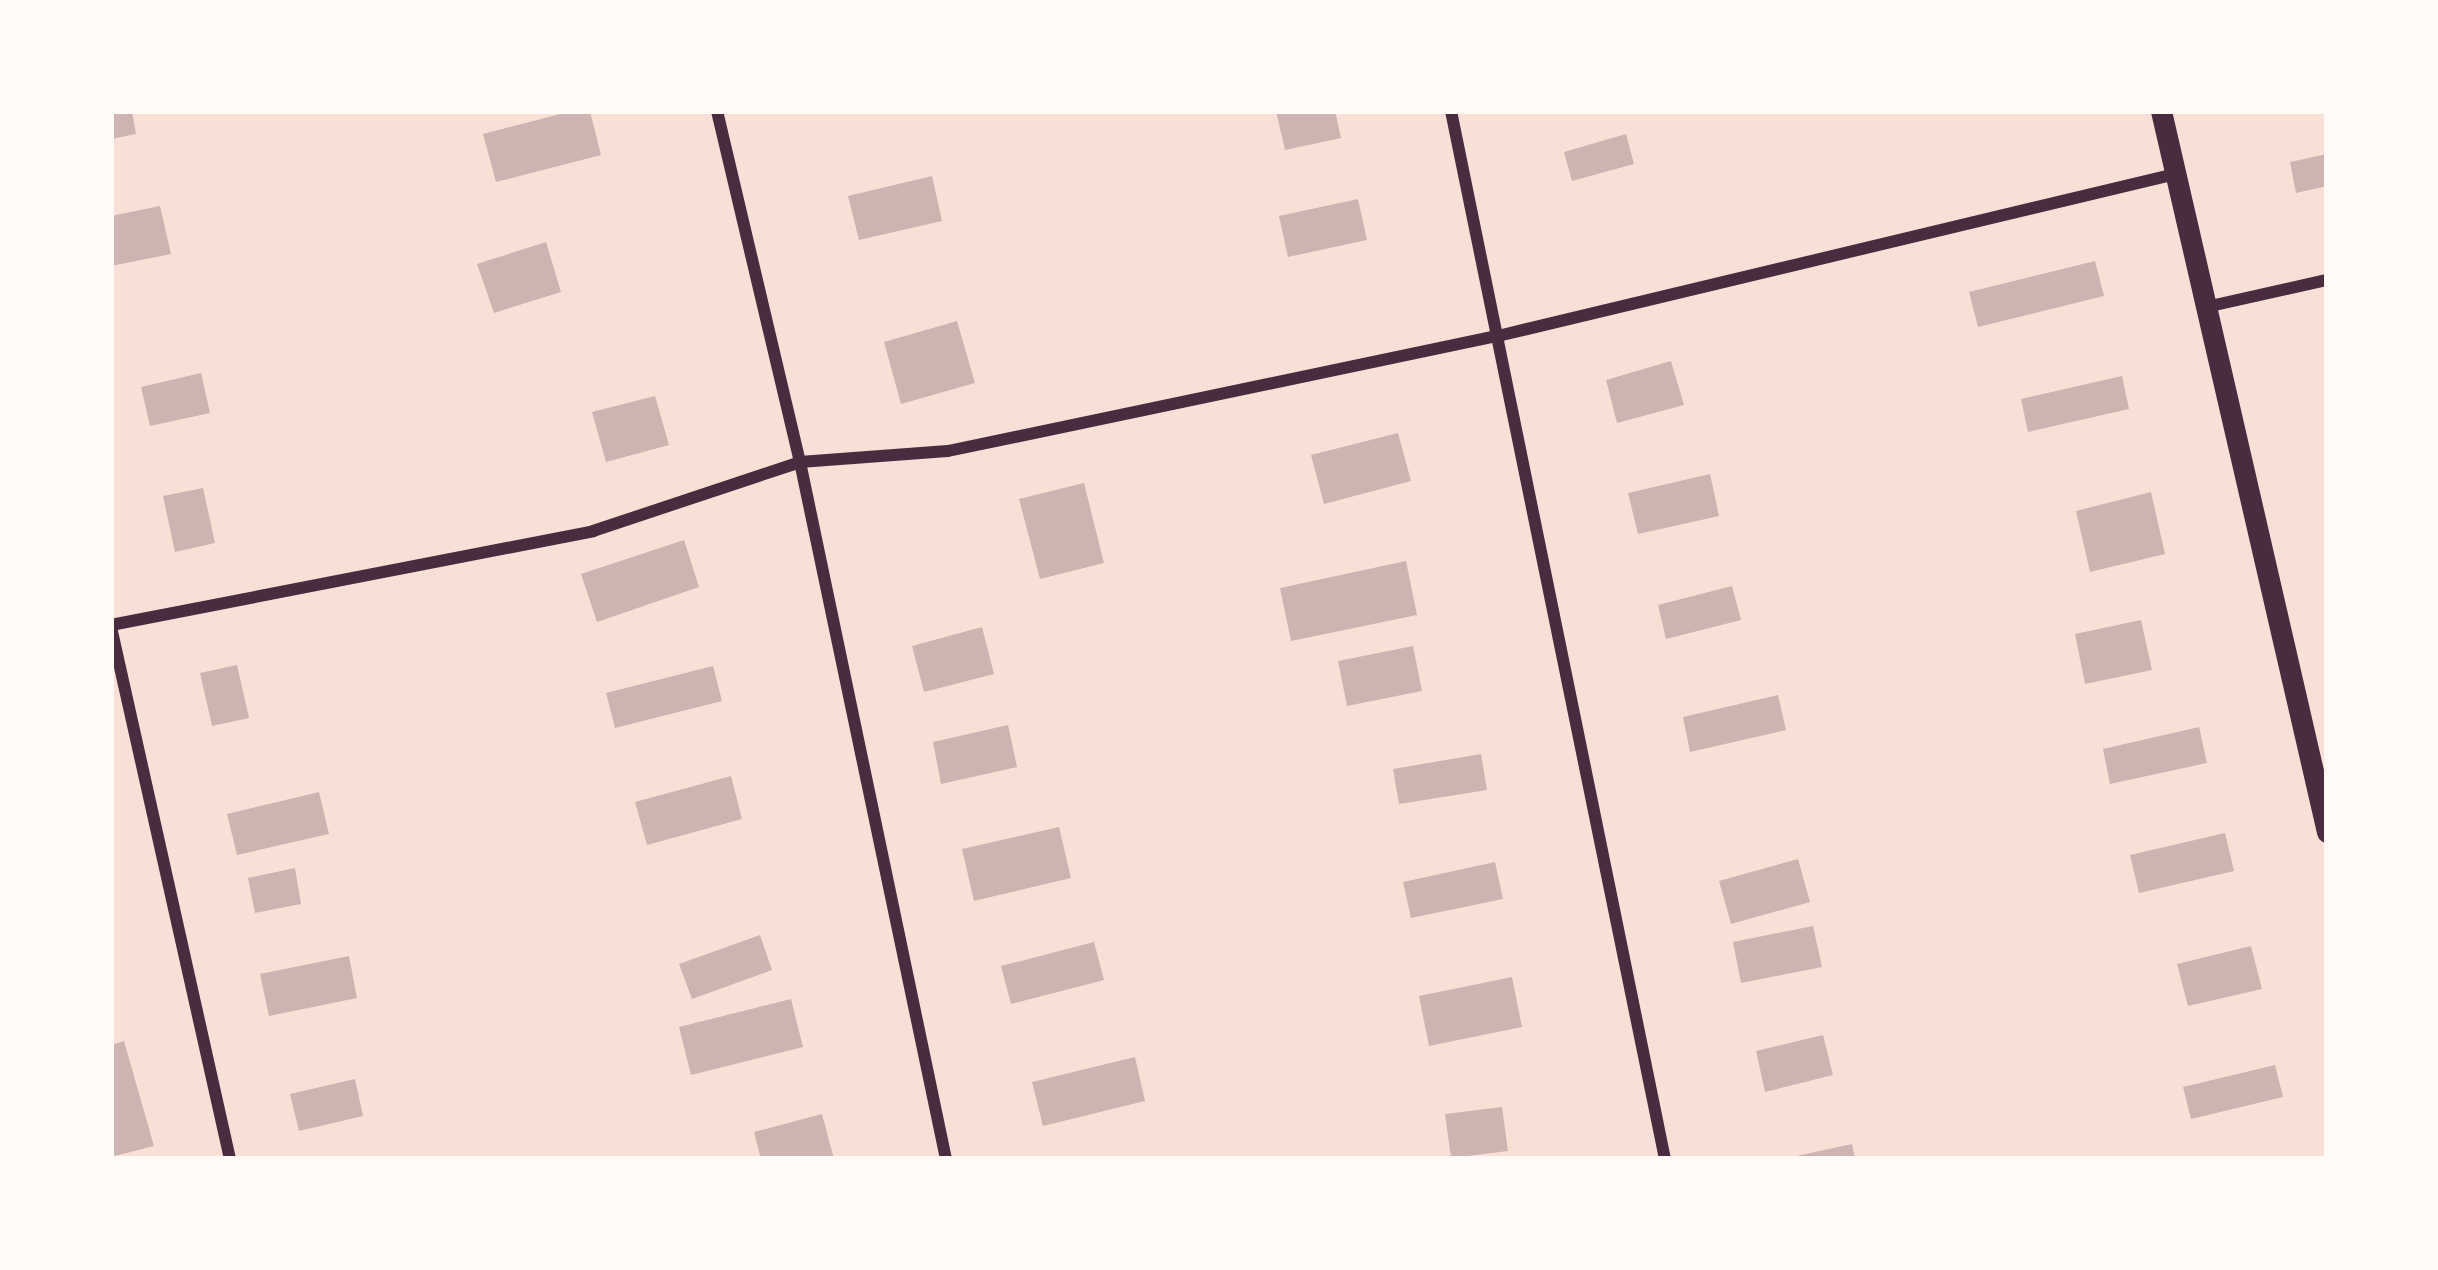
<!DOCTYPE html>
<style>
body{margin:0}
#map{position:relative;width:2438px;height:1270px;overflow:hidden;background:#f7e1d7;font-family:Inter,sans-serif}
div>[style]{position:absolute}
.building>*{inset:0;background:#ccb4b1}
.minor>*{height:12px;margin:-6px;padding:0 6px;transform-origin:6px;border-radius:6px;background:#4a2c40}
.tertiary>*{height:21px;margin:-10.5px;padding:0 10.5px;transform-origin:10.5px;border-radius:10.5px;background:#4a2c40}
span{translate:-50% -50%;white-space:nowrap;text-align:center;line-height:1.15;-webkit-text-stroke:9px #fffaf5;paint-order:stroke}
.frame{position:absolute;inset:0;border:114px solid #fffaf5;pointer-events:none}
</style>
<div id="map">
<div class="building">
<i style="clip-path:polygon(111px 111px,132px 111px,136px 134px,111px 139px)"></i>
<i style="clip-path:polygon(572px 111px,590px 111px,601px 155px,496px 182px,483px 134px)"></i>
<i style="clip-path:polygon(1276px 111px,1335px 111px,1341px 138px,1285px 150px)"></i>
<i style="clip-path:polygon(1626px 134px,1634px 164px,1572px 181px,1564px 152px)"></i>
<i style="clip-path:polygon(2327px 154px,2327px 186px,2296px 193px,2290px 162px)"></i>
<i style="clip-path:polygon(932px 176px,942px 221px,859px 240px,848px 196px)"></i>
<i style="clip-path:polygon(1358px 199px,1367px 240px,1288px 257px,1279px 216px)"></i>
<i style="clip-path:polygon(160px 206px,171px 254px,111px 266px,111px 216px)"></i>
<i style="clip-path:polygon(546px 242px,561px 292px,494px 313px,477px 264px)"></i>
<i style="clip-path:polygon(2095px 261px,2104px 296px,1978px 327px,1969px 292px)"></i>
<i style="clip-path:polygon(957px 321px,975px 383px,901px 404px,884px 342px)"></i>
<i style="clip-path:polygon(1671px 361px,1684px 405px,1617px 423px,1606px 380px)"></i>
<i style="clip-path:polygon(201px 373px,210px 413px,150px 426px,141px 387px)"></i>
<i style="clip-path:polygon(2122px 376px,2129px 409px,2028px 432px,2021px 399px)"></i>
<i style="clip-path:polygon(655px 396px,669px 445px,606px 462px,592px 412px)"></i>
<i style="clip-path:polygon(1398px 433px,1411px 481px,1324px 504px,1311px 455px)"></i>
<i style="clip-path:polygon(1710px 474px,1719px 516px,1638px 534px,1628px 493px)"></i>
<i style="clip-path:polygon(1084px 483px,1104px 563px,1040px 579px,1019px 499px)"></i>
<i style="clip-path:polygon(203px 488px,215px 543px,175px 552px,163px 496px)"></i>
<i style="clip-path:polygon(2151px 492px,2165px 554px,2090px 572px,2076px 511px)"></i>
<i style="clip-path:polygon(684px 540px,699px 587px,597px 622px,581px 574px)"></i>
<i style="clip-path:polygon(1406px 561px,1417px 615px,1291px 641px,1280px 588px)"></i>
<i style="clip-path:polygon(1732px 586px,1741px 620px,1666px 639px,1658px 605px)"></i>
<i style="clip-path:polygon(2141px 620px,2152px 670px,2085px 684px,2075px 634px)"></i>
<i style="clip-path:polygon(982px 627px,994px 674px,924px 692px,912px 646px)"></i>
<i style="clip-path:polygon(1413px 646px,1422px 691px,1347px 706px,1338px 661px)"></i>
<i style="clip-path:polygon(237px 665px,249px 718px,212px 726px,200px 673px)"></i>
<i style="clip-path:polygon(713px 666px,722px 701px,615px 728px,606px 693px)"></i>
<i style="clip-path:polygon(1778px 695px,1786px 730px,1690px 752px,1683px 717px)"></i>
<i style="clip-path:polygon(1008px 725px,1017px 767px,941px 784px,933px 742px)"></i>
<i style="clip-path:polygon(2199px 727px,2207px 763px,2110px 784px,2103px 749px)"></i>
<i style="clip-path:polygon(1481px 754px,1487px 790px,1399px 804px,1393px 769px)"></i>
<i style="clip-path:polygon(731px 776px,742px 819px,647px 845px,635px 802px)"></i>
<i style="clip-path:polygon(319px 792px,329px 834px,237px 855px,227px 814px)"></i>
<i style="clip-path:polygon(1059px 827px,1071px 878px,974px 901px,962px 849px)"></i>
<i style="clip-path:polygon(2225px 833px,2234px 871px,2139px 893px,2130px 855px)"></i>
<i style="clip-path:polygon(1798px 859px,1810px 902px,1731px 924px,1719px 881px)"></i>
<i style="clip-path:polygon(1495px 862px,1503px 899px,1411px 918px,1403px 882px)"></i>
<i style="clip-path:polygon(295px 868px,301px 904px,255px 913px,248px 878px)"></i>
<i style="clip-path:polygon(1813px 926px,1822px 967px,1741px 983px,1733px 942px)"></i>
<i style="clip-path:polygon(760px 935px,772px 970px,692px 999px,679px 964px)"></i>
<i style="clip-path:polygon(1094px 942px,1104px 980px,1011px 1004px,1001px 966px)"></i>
<i style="clip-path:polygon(2251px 946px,2262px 989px,2188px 1006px,2177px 964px)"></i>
<i style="clip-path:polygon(349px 956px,357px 998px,269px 1016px,260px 974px)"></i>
<i style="clip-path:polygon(1512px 977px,1522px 1027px,1429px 1046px,1419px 996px)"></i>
<i style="clip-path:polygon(791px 999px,803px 1047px,691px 1075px,679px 1027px)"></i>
<i style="clip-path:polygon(1823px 1035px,1833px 1075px,1765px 1092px,1756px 1051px)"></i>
<i style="clip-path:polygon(124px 1041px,154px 1146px,111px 1157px,111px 1045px)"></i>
<i style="clip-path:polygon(1135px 1057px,1145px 1101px,1043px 1126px,1032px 1082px)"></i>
<i style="clip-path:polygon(2275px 1065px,2283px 1097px,2191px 1119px,2183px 1087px)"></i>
<i style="clip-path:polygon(355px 1079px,363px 1116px,299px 1131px,290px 1094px)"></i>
<i style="clip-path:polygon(1502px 1107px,1508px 1151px,1451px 1158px,1445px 1114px)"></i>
<i style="clip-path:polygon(822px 1114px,834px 1159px,761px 1159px,754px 1132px)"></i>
<i style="clip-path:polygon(1852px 1144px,1855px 1159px,1792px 1159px,1792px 1157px)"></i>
</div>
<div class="minor">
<i style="left:717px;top:111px;width:361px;rotate:76.7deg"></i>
<i style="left:800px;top:462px;width:712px;rotate:78.17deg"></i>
<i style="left:1451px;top:111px;width:1070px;rotate:78.46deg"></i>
<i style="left:2206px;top:307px;width:124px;rotate:-12.6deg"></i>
<i style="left:111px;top:625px;width:491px;rotate:-11deg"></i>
<i style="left:593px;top:531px;width:218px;rotate:-18.4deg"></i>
<i style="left:800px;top:462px;width:148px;rotate:-4.3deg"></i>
<i style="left:948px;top:451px;width:566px;rotate:-11.83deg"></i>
<i style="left:1502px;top:335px;width:692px;rotate:-13.45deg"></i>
<i style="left:111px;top:627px;width:545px;rotate:77.39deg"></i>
</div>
<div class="tertiary">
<i style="left:2161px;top:111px;width:740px;rotate:77.03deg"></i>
</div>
<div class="frame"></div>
</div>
